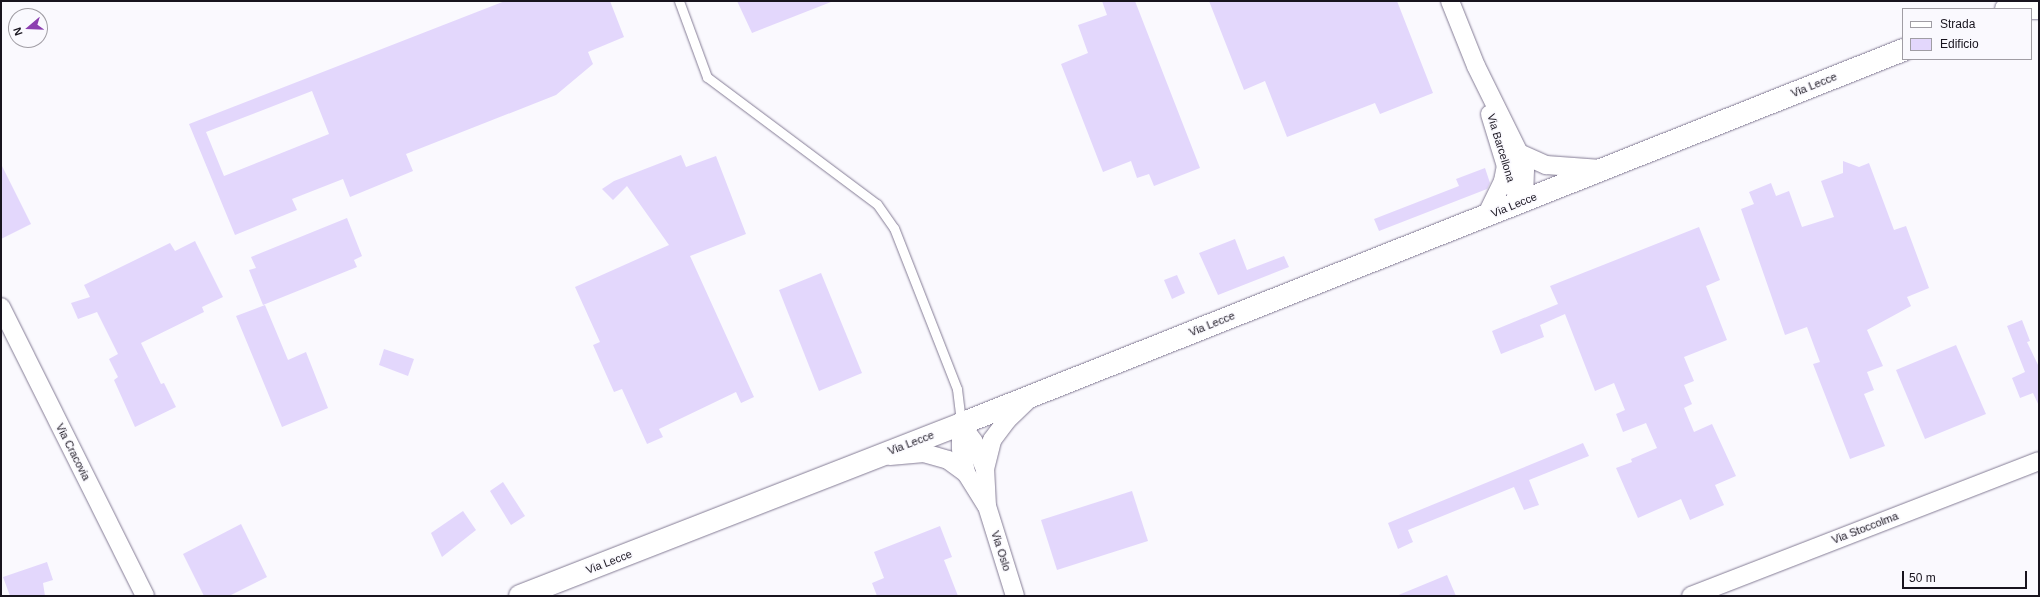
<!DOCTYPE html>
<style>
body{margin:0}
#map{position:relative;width:2040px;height:597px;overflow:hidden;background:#faf9fe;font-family:Arial,sans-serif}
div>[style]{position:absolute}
.building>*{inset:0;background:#e3d7fc}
.roads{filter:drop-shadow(0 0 1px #847c95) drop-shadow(0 0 1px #847c95)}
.service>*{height:9px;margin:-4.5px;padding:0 4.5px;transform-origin:4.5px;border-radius:4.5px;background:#fff}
.minor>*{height:18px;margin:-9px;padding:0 9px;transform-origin:9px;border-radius:9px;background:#fff}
.secondary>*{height:22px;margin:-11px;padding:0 11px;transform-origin:11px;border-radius:11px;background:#fff}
span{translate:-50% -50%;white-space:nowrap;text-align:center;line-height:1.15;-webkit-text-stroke:3px #faf9fe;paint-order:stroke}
.street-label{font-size:11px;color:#18141e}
.frame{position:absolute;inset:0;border:2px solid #18141e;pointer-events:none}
.legend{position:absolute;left:1902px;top:8px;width:130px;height:52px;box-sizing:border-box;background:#faf9fe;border:1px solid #a09da4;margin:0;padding:5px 7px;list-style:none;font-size:12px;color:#18141e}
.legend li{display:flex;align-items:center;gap:8px;height:20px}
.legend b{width:20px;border:1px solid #a09da4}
.north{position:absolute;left:8px;top:8px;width:40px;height:40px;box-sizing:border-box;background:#faf9fe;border:1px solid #a09da4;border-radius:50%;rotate:251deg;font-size:11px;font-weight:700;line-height:16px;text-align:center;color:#18141e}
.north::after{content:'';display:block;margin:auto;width:14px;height:18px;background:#8c3fb0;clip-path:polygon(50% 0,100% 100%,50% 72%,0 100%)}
.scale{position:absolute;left:1902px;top:571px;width:125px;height:18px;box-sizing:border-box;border:2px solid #18141e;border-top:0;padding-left:5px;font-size:12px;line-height:14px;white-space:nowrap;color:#18141e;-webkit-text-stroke:3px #faf9fe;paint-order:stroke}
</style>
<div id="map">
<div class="building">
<i style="clip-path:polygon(evenodd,505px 1px,610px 1px,624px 37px,588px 52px,593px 64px,556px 95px,406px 154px,413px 171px,350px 197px,343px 179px,292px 199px,297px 210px,235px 235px,189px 124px,505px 1px,312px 91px,329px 134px,224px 176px,206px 132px,312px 91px)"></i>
<i style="clip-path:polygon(737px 1px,831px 1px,831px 2px,752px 33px)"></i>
<i style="clip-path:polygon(1102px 1px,1135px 1px,1200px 168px,1154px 186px,1149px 174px,1137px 178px,1131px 161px,1103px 172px,1061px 64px,1088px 53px,1078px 25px,1107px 15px)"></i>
<i style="clip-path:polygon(1209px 1px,1397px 1px,1433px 93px,1380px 114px,1375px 103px,1287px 137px,1265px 81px,1244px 90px)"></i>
<i style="clip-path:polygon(681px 155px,686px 167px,716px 156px,746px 234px,690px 256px,754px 397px,741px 403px,736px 392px,659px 429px,663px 437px,647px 444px,622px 389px,614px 392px,593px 345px,600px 342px,575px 287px,669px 245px,627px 186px,613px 200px,602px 189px,614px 181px)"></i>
<i style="clip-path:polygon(1843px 161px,1859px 167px,1869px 163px,1894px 230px,1906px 226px,1929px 288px,1907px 297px,1911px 306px,1867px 330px,1883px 366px,1867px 372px,1874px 390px,1864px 394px,1885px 446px,1850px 459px,1813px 364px,1820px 362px,1807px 327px,1785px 335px,1741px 209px,1754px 204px,1749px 192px,1771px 183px,1776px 196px,1789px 191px,1802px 227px,1834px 217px,1821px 181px,1843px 173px)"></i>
<i style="clip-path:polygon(1px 164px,31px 224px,1px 239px)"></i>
<i style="clip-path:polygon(1485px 168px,1490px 183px,1487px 189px,1379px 231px,1374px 219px,1459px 186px,1456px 179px)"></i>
<i style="clip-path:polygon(347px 218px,362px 256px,354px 260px,357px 267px,263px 305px,249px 270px,256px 268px,251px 257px)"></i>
<i style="clip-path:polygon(1699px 227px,1720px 280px,1706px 286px,1727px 340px,1684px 357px,1694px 381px,1684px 385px,1692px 404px,1684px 408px,1694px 432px,1712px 424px,1736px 476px,1715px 485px,1724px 505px,1690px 520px,1681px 499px,1638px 518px,1616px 468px,1632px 462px,1631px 459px,1657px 448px,1646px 423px,1623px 432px,1616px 414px,1625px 410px,1614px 383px,1595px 391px,1565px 314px,1540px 325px,1544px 337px,1501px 354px,1492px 331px,1558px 304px,1550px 286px)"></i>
<i style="clip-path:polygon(1235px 239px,1247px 270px,1284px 256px,1289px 267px,1218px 295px,1199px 253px)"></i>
<i style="clip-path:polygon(195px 241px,223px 297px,202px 307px,204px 312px,141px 343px,161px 384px,164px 383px,176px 407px,135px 427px,114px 380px,118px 377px,109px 359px,118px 354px,97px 312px,78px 319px,71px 303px,90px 297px,84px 285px,170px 243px,175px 251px)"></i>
<i style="clip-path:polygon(821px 273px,862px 373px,819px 391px,779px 290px)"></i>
<i style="clip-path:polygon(1177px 275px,1185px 293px,1172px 299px,1164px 280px)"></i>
<i style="clip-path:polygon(265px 305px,288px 360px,306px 352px,328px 408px,282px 427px,236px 316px)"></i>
<i style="clip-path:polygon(2022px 320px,2030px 341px,2027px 342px,2039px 367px,2039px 406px,2033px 393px,2020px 398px,2012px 378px,2025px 372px,2007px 326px)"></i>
<i style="clip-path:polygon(1956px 345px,1986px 414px,1925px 439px,1896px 370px)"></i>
<i style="clip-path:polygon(384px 349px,414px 359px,408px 376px,379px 365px)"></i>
<i style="clip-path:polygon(1583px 443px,1589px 456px,1529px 480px,1539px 505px,1524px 510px,1514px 487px,1408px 530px,1413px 542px,1398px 549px,1388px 523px)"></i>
<i style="clip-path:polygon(503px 482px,525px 516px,511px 525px,490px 491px)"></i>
<i style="clip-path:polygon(1132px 491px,1148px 541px,1057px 570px,1041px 520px)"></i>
<i style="clip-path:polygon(463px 511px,476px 530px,442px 557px,431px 533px)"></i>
<i style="clip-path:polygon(241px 524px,267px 577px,229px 596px,204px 596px,183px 554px)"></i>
<i style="clip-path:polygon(940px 526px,952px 557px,944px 560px,958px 596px,877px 596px,872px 583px,884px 578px,874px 552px)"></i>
<i style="clip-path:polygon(47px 562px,53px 580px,43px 583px,45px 596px,10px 596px,3px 577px)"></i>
<i style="clip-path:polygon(1447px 575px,1456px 596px,1396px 596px)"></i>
</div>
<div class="roads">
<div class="service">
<i style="left:679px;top:1px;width:81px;rotate:69.8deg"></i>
<i style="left:707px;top:77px;width:212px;rotate:36.8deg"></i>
<i style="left:877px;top:204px;width:29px;rotate:55deg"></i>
<i style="left:894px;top:228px;width:173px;rotate:68.6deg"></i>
<i style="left:957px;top:389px;width:35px;rotate:83deg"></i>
</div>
<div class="minor">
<i style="left:1450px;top:1px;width:70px;rotate:68.2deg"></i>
<i style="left:1476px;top:66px;width:97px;rotate:63.7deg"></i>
<i style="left:1519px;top:153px;width:18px;rotate:71deg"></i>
<i style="left:1525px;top:170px;width:32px;rotate:92deg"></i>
<i style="left:2031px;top:10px;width:8px"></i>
<i style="left:1490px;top:114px;width:75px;rotate:73deg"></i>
<i style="left:1512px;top:186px;width:20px;rotate:53deg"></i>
<i style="left:1519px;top:153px;width:30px;rotate:24deg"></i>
<i style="left:1546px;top:165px;width:55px;rotate:4.2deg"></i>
<i style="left:1486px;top:216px;width:39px;rotate:-64deg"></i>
<i style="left:1503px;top:181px;width:15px;rotate:-79deg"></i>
<i style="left:1px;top:307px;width:323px;rotate:63.5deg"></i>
<i style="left:961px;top:424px;width:22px;rotate:54deg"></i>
<i style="left:974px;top:442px;width:29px;rotate:68deg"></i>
<i style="left:961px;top:424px;width:25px;rotate:90deg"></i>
<i style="left:961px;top:449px;width:25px;rotate:78deg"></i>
<i style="left:890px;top:456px;width:34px;rotate:-5deg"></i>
<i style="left:924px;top:453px;width:25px;rotate:16deg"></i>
<i style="left:948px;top:460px;width:22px;rotate:36deg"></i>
<i style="left:966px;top:473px;width:38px;rotate:58deg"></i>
<i style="left:1015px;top:596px;width:94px;rotate:-107.3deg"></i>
<i style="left:987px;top:506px;width:37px;rotate:-93deg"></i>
<i style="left:985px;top:469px;width:30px;rotate:-76deg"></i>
<i style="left:992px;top:440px;width:25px;rotate:-53deg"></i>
<i style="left:1007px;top:420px;width:30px;rotate:-44deg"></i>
<i style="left:1691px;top:596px;width:373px;rotate:-21.2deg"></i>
</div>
<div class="secondary">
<i style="left:2006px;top:9px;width:22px;rotate:-21deg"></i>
<i style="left:520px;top:596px;width:473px;rotate:-21.3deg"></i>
<i style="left:961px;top:424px;width:1014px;rotate:-21.65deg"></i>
</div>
</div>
<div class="street-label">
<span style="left:1814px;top:85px;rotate:-22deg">Via Lecce</span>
<span style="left:1501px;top:148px;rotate:73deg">Via Barcellona</span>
<span style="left:1514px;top:205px;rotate:-22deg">Via Lecce</span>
<span style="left:1212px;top:324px;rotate:-22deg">Via Lecce</span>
<span style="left:911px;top:443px;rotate:-21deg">Via Lecce</span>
<span style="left:73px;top:452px;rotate:63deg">Via Cracovia</span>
<span style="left:1865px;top:528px;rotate:-21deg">Via Stoccolma</span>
<span style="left:1001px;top:551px;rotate:72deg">Via Oslo</span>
<span style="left:609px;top:562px;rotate:-21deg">Via Lecce</span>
</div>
<div class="frame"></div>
<ul class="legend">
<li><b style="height:5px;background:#fff"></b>Strada</li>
<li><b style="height:11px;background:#e3d7fc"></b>Edificio</li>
</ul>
<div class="north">N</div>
<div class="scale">50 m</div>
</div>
